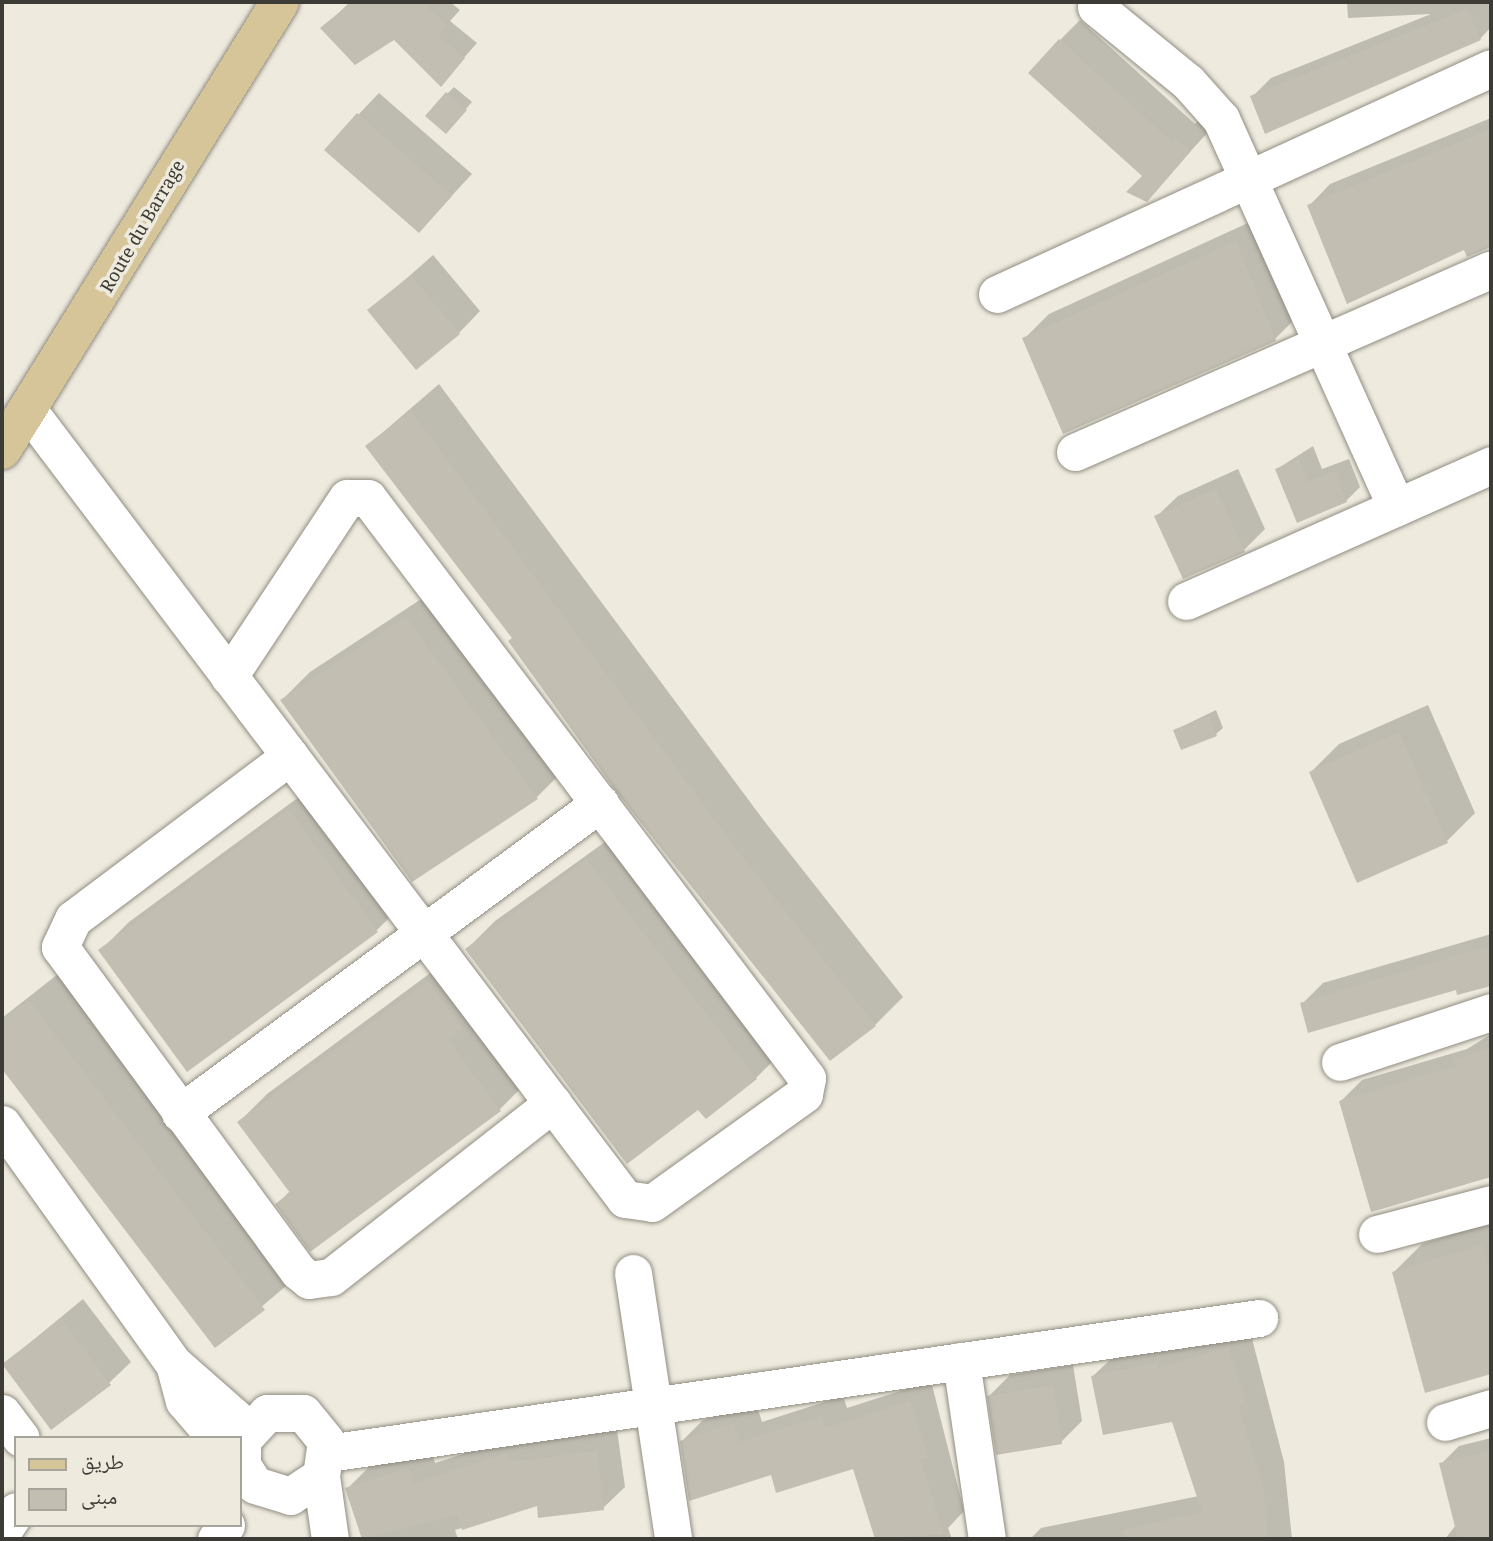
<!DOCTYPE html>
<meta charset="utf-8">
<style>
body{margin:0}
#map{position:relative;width:1493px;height:1541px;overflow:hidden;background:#eeeade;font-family:"Noto Serif","Noto Naskh Arabic",serif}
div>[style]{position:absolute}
.shadow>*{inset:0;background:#0003}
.building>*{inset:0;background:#c2beb2}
.roads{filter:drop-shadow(0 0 2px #918d82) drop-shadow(0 0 2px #918d82)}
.minor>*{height:37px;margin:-18.5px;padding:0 18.5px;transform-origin:18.5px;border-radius:18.5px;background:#fff}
.major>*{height:38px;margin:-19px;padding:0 19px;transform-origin:19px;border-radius:19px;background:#d5c598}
span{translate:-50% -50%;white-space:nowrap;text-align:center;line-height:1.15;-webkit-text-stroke:7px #eeeade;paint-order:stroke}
.street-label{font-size:18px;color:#3d3b36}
.frame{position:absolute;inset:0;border:4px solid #3d3b36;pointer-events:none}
.legend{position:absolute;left:14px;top:1436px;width:228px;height:91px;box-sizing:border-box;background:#eeeade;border:2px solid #a7a49b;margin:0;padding:9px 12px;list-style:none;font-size:21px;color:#3d3b36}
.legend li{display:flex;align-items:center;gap:14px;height:35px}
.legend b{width:35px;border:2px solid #a7a49b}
</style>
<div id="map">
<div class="shadow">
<i style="clip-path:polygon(350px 2px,450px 2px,460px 10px,450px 21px,477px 43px,441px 84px,394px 38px,323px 28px)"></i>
<i style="clip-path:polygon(1347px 2px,1490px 2px,1491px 27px,1480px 39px,1252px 97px,1271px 78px,1431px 14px,1348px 18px)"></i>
<i style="clip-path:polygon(1080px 20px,1195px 124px,1199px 120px,1210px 130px,1145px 201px,1129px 192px,1144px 176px,1060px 40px)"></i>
<i style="clip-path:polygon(454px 87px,472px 102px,452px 125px,447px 94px)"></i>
<i style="clip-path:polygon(379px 93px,472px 174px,419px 231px,358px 115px)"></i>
<i style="clip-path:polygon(1491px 118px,1491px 244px,1468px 254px,1465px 248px,1309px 206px,1330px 184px)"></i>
<i style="clip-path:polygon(1261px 217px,1300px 314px,1275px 339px,1024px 339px,1049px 314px)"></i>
<i style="clip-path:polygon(433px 255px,480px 311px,459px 333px,370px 311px)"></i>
<i style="clip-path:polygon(439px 384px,765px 822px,903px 997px,875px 1025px,367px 446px)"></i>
<i style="clip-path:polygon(1313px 446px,1322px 469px,1349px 459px,1360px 487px,1346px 501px,1277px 469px)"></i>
<i style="clip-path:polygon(1238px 469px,1265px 529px,1244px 550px,1156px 517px,1178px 496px)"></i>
<i style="clip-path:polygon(435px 590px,565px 769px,537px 797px,282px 700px,310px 672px)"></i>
<i style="clip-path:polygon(1428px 705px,1475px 813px,1447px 841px,1311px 772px,1339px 744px)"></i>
<i style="clip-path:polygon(1216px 710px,1223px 728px,1216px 734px,1175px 730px)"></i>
<i style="clip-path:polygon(318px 783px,405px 902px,377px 930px,101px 950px,129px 922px)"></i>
<i style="clip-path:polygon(616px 834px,784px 1050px,756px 1078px,699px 1107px,467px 949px,495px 921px)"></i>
<i style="clip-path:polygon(1491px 934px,1491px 984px,1302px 1004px,1323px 983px)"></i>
<i style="clip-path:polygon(456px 954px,528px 1081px,500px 1109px,277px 1204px,290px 1191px,239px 1122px,267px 1094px)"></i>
<i style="clip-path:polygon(58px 974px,292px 1281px,215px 1346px,2px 1066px,2px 1018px)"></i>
<i style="clip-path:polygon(1491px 1034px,1491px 1171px,1372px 1210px,1341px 1101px,1362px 1080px,1467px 1049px)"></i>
<i style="clip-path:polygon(1491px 1222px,1491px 1371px,1427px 1391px,1394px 1272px,1422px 1244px)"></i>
<i style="clip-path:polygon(83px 1299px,131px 1362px,109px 1383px,4px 1364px)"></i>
<i style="clip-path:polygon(1249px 1327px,1284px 1462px,1292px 1539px,1030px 1539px,1041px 1528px,1199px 1496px,1174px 1420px,1093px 1376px,1115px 1355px,1178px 1343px,1179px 1349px)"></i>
<i style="clip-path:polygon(1073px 1365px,1082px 1421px,1061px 1442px,989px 1396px,1010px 1375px)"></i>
<i style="clip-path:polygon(931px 1381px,964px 1511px,948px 1528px,952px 1539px,877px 1539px,854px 1467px,772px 1473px,681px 1442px,703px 1420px,756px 1403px,762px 1422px,843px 1396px,847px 1408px)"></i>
<i style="clip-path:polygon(617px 1430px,625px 1487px,603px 1508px,538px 1504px,455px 1530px,458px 1539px,363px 1539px,347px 1489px,369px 1467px,430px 1448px,435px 1463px,528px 1433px,531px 1441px)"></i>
<i style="clip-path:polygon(1491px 1438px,1491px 1539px,1445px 1539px,1456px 1525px,1441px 1464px,1459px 1446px)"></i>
</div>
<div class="building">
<i style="clip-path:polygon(352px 2px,421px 2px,447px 25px,438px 36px,465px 58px,441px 87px,394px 40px,355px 65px,320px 28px)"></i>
<i style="clip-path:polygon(1467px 9px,1481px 40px,1265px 134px,1250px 96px)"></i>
<i style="clip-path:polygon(1059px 39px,1173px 143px,1177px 139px,1191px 151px,1147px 202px,1126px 192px,1142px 176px,1028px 73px)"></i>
<i style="clip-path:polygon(446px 92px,467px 110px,446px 134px,425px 116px)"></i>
<i style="clip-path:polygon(357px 113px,452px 196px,419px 233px,324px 150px)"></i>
<i style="clip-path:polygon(1491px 129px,1491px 247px,1467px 257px,1464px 250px,1347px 304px,1307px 205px)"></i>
<i style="clip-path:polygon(1236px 241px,1276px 341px,1063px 434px,1022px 338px)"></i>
<i style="clip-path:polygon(411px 275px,460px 334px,416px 370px,367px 310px)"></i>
<i style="clip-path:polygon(411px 411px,737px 850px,876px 1026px,830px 1061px,618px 794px,508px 641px,512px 638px,365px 446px)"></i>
<i style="clip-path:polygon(1299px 459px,1308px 482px,1335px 471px,1347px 502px,1297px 523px,1275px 469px)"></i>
<i style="clip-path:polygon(1216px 489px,1245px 552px,1183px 579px,1154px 516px)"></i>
<i style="clip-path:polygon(406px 617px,538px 799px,412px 882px,280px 700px)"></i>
<i style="clip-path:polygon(1209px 716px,1217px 736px,1181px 750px,1173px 730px)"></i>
<i style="clip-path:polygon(1399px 732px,1448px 843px,1357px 883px,1309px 772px)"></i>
<i style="clip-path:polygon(289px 809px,378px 932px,187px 1072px,98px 950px)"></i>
<i style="clip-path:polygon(587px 860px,757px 1079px,706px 1119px,698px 1110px,627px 1164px,465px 949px)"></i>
<i style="clip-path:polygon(1491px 945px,1491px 986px,1457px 995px,1456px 990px,1308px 1033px,1300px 1003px)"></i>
<i style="clip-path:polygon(428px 981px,463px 1029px,448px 1040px,501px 1111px,310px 1252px,275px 1204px,290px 1193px,237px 1122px)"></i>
<i style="clip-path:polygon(29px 1000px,265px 1310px,215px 1348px,2px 1069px,2px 1021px)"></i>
<i style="clip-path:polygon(1491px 1047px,1491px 1177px,1371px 1212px,1339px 1101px,1456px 1066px,1454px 1059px)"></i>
<i style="clip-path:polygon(1482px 1245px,1491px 1275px,1491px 1374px,1425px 1393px,1392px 1272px)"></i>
<i style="clip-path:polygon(61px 1319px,111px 1385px,51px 1430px,2px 1364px)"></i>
<i style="clip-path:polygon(1228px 1347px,1246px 1404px,1238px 1406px,1263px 1484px,1268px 1539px,1124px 1539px,1123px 1530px,1202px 1512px,1172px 1422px,1103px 1435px,1091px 1376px,1157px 1363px,1158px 1369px)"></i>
<i style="clip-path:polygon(1053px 1385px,1062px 1444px,996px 1455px,987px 1396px)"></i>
<i style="clip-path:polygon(910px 1401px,928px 1457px,920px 1460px,944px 1534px,875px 1539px,853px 1469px,776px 1493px,771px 1475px,689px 1501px,680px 1441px,734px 1423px,740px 1442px,822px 1416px,825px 1428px)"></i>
<i style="clip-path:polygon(597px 1451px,604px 1510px,538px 1518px,537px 1506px,462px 1530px,457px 1515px,362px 1539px,345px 1488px,409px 1468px,414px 1483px,507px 1453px,510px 1462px)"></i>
<i style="clip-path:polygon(1491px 1451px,1491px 1539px,1458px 1539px,1439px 1463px)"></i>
</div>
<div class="roads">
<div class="minor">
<i style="left:1096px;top:7px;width:119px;rotate:39.2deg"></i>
<i style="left:1188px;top:82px;width:50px;rotate:48.3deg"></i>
<i style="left:1221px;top:119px;width:426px;rotate:65.7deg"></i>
<i style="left:997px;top:294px;width:543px;rotate:-24.58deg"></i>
<i style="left:28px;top:410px;width:989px;rotate:52.89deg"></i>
<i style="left:625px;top:1199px;width:27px;rotate:8deg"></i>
<i style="left:652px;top:1203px;width:187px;rotate:-35.6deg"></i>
<i style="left:804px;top:1094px;width:16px;rotate:-79deg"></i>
<i style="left:807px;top:1078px;width:727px;rotate:-127.12deg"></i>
<i style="left:368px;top:498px;width:21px;rotate:180deg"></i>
<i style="left:347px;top:498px;width:214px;rotate:123.5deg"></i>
<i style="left:1075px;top:452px;width:454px;rotate:-23.7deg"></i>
<i style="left:1186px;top:601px;width:334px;rotate:-24deg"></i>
<i style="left:290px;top:756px;width:271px;rotate:143.1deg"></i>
<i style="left:73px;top:919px;width:31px;rotate:115deg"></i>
<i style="left:60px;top:947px;width:402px;rotate:53.7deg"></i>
<i style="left:298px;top:1271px;width:14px;rotate:39deg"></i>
<i style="left:309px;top:1280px;width:22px;rotate:-8deg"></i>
<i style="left:331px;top:1277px;width:282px;rotate:-38.1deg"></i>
<i style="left:1340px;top:1062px;width:159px;rotate:-18.3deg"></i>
<i style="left:180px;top:1113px;width:522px;rotate:-36.43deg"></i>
<i style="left:2px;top:1124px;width:295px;rotate:54.4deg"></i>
<i style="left:174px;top:1364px;width:98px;rotate:41.3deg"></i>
<i style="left:1377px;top:1234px;width:118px;rotate:-14.7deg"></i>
<i style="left:633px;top:1273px;width:269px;rotate:81.4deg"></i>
<i style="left:961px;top:1361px;width:180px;rotate:81.7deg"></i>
<i style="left:174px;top:1364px;width:38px;rotate:75deg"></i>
<i style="left:184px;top:1401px;width:49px;rotate:49.1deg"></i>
<i style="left:2px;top:1413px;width:31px;rotate:53deg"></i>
<i style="left:1445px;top:1422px;width:48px;rotate:-16.9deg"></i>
<i style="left:328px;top:1453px;width:941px;rotate:-8.25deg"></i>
<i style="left:240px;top:1462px;width:27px;rotate:57deg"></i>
<i style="left:255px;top:1485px;width:37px;rotate:17deg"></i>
<i style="left:290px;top:1496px;width:37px;rotate:-33deg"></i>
<i style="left:321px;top:1476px;width:35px;rotate:-82deg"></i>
<i style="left:326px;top:1441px;width:36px;rotate:-129deg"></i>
<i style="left:303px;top:1413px;width:36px;rotate:180deg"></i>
<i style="left:267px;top:1413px;width:37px;rotate:133deg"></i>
<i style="left:242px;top:1440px;width:24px;rotate:90deg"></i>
<i style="left:321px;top:1476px;width:64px;rotate:81.9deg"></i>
<i style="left:2px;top:1532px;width:25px;rotate:-56deg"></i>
<i style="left:216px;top:1539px;width:17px;rotate:-54deg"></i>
</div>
<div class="major">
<i style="left:2px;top:450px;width:527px;rotate:-58.18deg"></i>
</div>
</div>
<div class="street-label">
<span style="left:142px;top:226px;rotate:-60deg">Route du Barrage</span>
</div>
<div class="frame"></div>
<ul class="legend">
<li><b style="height:9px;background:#d5c598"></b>طريق</li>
<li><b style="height:19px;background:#c2beb2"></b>مبنى</li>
</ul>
</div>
